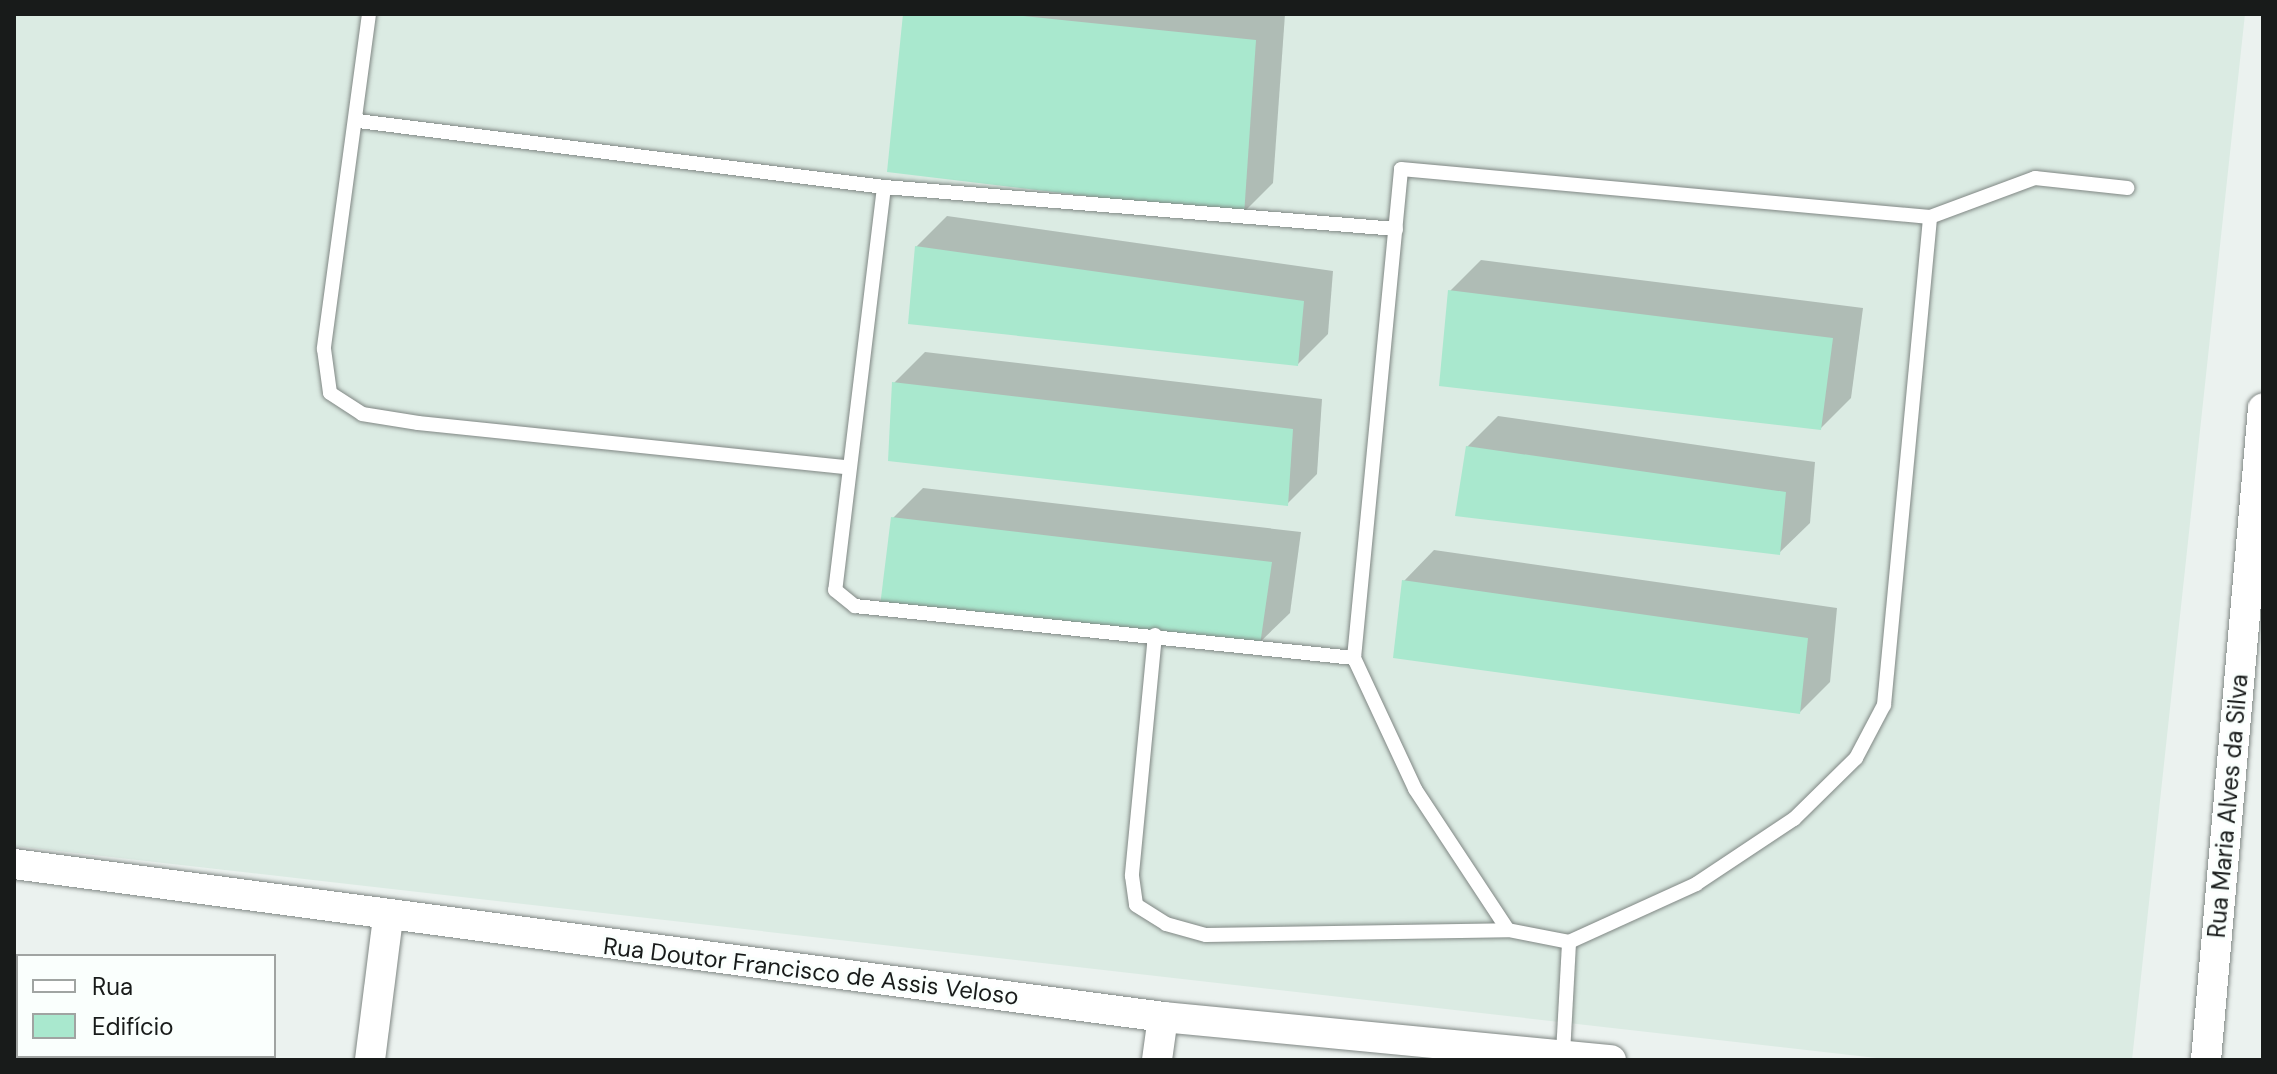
<!DOCTYPE html>
<meta charset="utf-8">
<style>
body{margin:0}
#map{position:relative;width:2277px;height:1074px;overflow:hidden;background:#ebf2ef;font-family:"DM Sans",sans-serif}
div>[style]{position:absolute}
.built>*{inset:0;background:#dbebe3}
.shadow>*{inset:0;background:#0003}
.building>*{inset:0;background:#a9e8ce}
.roads{filter:drop-shadow(0 0 2px #808784) drop-shadow(0 0 2px #808784)}
.lane>*{height:14px;margin:-7px;padding:0 7px;transform-origin:7px;border-radius:7px;background:#fff}
.street>*{height:30px;margin:-15px;padding:0 15px;transform-origin:15px;border-radius:15px;background:#fff}
span{translate:-50% -50%;white-space:nowrap;text-align:center;line-height:1.15;-webkit-text-stroke:6px #fafffd;paint-order:stroke}
.street-label{font-size:24px;color:#181b1a}
.frame{position:absolute;inset:0;border:16px solid #181b1a;pointer-events:none}
.legend{position:absolute;left:16px;top:954px;width:260px;height:104px;box-sizing:border-box;background:#fafffd;border:2px solid #a0a4a2;margin:0;padding:10px 14px;list-style:none;font-size:24px;color:#181b1a}
.legend li{display:flex;align-items:center;gap:16px;height:40px}
.legend b{width:40px;border:2px solid #a0a4a2}
</style>
<div id="map">
<div class="built">
<i style="clip-path:polygon(14px 14px,2245px 14px,2132px 1060px,1894px 1060px,14px 846px)"></i>
</div>
<div class="shadow">
<i style="clip-path:polygon(905px 14px,1285px 14px,1273px 183px,1243px 213px)"></i>
<i style="clip-path:polygon(947px 216px,1333px 271px,1328px 334px,1298px 364px,916px 247px)"></i>
<i style="clip-path:polygon(1481px 260px,1863px 308px,1851px 398px,1821px 428px,1450px 291px)"></i>
<i style="clip-path:polygon(925px 352px,1322px 399px,1317px 474px,1287px 504px,894px 383px)"></i>
<i style="clip-path:polygon(1498px 416px,1815px 462px,1810px 523px,1779px 553px,1467px 447px)"></i>
<i style="clip-path:polygon(923px 488px,1301px 532px,1290px 613px,1259px 643px,893px 518px)"></i>
<i style="clip-path:polygon(1434px 550px,1837px 608px,1830px 682px,1800px 712px,1404px 581px)"></i>
</div>
<div class="building">
<i style="clip-path:polygon(903px 14px,1003px 14px,1256px 40px,1244px 215px,887px 172px)"></i>
<i style="clip-path:polygon(915px 246px,1304px 301px,1298px 366px,908px 324px)"></i>
<i style="clip-path:polygon(1448px 290px,1833px 338px,1821px 430px,1439px 386px)"></i>
<i style="clip-path:polygon(892px 382px,1293px 429px,1288px 506px,888px 461px)"></i>
<i style="clip-path:polygon(1466px 446px,1786px 492px,1780px 555px,1455px 516px)"></i>
<i style="clip-path:polygon(891px 517px,1272px 562px,1260px 645px,880px 606px)"></i>
<i style="clip-path:polygon(1402px 580px,1808px 638px,1800px 714px,1393px 658px)"></i>
</div>
<div class="roads">
<div class="lane">
<i style="left:369px;top:14px;width:338px;rotate:97.7deg"></i>
<i style="left:324px;top:349px;width:44px;rotate:82.2deg"></i>
<i style="left:330px;top:393px;width:38px;rotate:33deg"></i>
<i style="left:362px;top:414px;width:57px;rotate:9.1deg"></i>
<i style="left:418px;top:423px;width:431px;rotate:5.9deg"></i>
<i style="left:358px;top:121px;width:530px;rotate:7.15deg"></i>
<i style="left:884px;top:187px;width:514px;rotate:4.69deg"></i>
<i style="left:884px;top:187px;width:406px;rotate:96.9deg"></i>
<i style="left:835px;top:590px;width:26px;rotate:39deg"></i>
<i style="left:855px;top:606px;width:502px;rotate:5.95deg"></i>
<i style="left:1354px;top:658px;width:145px;rotate:65deg"></i>
<i style="left:1415px;top:789px;width:169px;rotate:56.6deg"></i>
<i style="left:1508px;top:930px;width:62px;rotate:11.1deg"></i>
<i style="left:1569px;top:942px;width:140px;rotate:-24.5deg"></i>
<i style="left:1696px;top:884px;width:118px;rotate:-33.6deg"></i>
<i style="left:1794px;top:819px;width:87px;rotate:-44.5deg"></i>
<i style="left:1856px;top:758px;width:60px;rotate:-62.2deg"></i>
<i style="left:1884px;top:705px;width:490px;rotate:-84.6deg"></i>
<i style="left:1155px;top:635px;width:242px;rotate:95.5deg"></i>
<i style="left:1132px;top:876px;width:29px;rotate:82deg"></i>
<i style="left:1136px;top:905px;width:36px;rotate:32deg"></i>
<i style="left:1166px;top:924px;width:41px;rotate:15.4deg"></i>
<i style="left:1206px;top:935px;width:302px;rotate:-0.9deg"></i>
<i style="left:1354px;top:658px;width:491px;rotate:-84.5deg"></i>
<i style="left:1401px;top:169px;width:531px;rotate:5.18deg"></i>
<i style="left:1930px;top:217px;width:112px;rotate:-20.4deg"></i>
<i style="left:2035px;top:178px;width:93px;rotate:6.2deg"></i>
<i style="left:1563px;top:1054px;width:112px;rotate:-86.9deg"></i>
</div>
<div class="street">
<i style="left:14px;top:864px;width:1159px;rotate:7.58deg"></i>
<i style="left:1163px;top:1017px;width:450px;rotate:5.5deg"></i>
<i style="left:370px;top:1060px;width:144px;rotate:-82.8deg"></i>
<i style="left:1157px;top:1060px;width:43px;rotate:-82.1deg"></i>
<i style="left:2206px;top:1060px;width:654px;rotate:-85deg"></i>
</div>
</div>
<div class="street-label">
<span style="left:2228px;top:806px;rotate:-85deg">Rua Maria Alves da Silva</span>
<span style="left:811px;top:971px;rotate:7deg">Rua Doutor Francisco de Assis Veloso</span>
</div>
<div class="frame"></div>
<ul class="legend">
<li><b style="height:10px;background:#fff"></b>Rua</li>
<li><b style="height:22px;background:#a9e8ce"></b>Edifício</li>
</ul>
</div>
